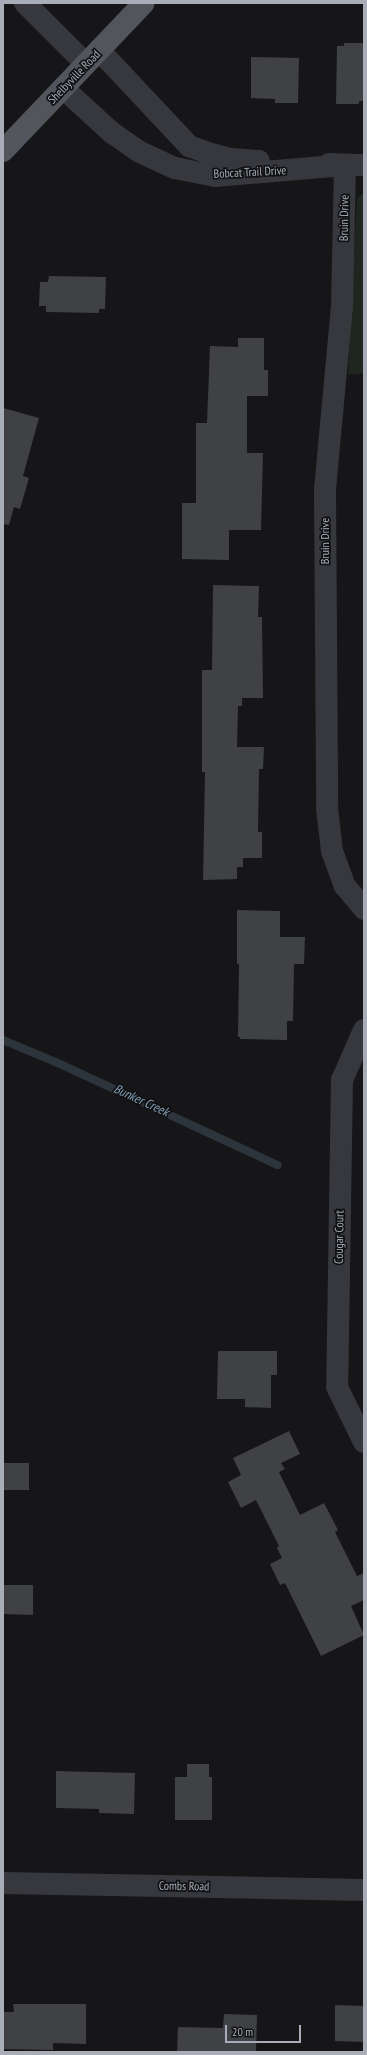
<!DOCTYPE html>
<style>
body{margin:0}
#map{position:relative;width:367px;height:2055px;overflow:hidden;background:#161618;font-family:"PT Sans Narrow",sans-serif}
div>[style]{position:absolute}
.green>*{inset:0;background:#1e261f}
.stream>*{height:8px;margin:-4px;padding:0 4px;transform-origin:4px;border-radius:4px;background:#2c353c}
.building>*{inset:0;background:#404145}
.minor>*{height:22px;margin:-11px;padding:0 11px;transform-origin:11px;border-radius:11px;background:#37383d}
.major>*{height:22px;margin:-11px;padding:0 11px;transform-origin:11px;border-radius:11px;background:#53555c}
span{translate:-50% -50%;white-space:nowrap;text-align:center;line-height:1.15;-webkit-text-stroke:3.5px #111113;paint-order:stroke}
.street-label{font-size:12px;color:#a8adb8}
.water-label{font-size:13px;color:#7f9bb3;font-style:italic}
.frame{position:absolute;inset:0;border:4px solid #a8adb8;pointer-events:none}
.scale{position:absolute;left:225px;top:2025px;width:76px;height:18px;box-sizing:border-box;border:2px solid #a8adb8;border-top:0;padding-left:5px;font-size:12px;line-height:14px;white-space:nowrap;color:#a8adb8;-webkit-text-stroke:3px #111113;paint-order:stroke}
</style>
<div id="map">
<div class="green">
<i style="clip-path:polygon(364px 193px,364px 373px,348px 375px,357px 198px)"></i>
</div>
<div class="stream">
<i style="left:3px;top:1040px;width:62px;rotate:22.8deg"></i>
<i style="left:60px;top:1064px;width:240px;rotate:24.9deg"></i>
</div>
<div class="building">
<i style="clip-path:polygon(344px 43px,363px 43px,364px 47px,364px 101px,359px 101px,359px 104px,336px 104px,337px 46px,344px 46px)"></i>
<i style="clip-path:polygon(251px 57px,299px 58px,298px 103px,275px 103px,275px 99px,251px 98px)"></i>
<i style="clip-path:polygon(49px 276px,106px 277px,105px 309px,99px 309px,99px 313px,46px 312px,46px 306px,39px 306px,40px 282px,48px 282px)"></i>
<i style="clip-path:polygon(238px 338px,264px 338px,264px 370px,268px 370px,268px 396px,247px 396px,247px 453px,263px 453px,261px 530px,229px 530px,229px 560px,182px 559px,182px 503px,196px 503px,196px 423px,207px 423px,210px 346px,238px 347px)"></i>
<i style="clip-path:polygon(3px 408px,39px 418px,23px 476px,29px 478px,20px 509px,14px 507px,9px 525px,3px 524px)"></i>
<i style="clip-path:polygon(213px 585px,259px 586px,258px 617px,262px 617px,263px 698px,242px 698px,242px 706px,238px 706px,237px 747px,264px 747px,263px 769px,259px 769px,258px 832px,262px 832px,262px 858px,243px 858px,243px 867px,237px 867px,237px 879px,203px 880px,205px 772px,202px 772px,202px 670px,212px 670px)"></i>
<i style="clip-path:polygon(237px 910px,280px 911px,280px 937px,305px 937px,304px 964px,294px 964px,293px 1021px,287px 1021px,287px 1040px,240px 1039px,240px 1037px,238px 1037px,239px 964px,237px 964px)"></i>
<i style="clip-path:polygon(218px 1351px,277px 1351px,277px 1375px,271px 1375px,271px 1408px,245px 1407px,245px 1399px,217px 1399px)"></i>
<i style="clip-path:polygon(289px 1431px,300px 1454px,281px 1463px,285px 1469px,279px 1472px,300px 1515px,324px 1503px,338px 1530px,335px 1532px,357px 1576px,364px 1573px,364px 1600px,351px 1606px,364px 1635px,321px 1656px,285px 1583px,280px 1585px,270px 1564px,282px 1558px,277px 1548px,279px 1546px,256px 1500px,241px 1508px,228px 1482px,241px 1475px,233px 1458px)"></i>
<i style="clip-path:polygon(3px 1463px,29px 1463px,29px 1490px,3px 1490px)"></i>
<i style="clip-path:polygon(3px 1585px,33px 1585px,33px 1615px,3px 1614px)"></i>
<i style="clip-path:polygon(187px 1764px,209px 1764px,209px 1777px,212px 1777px,212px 1820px,175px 1820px,175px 1777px,187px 1777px)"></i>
<i style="clip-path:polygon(56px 1771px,135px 1773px,134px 1814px,99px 1813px,99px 1809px,56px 1808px)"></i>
<i style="clip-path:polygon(13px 2004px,86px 2004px,86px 2044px,53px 2043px,53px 2050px,3px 2049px,3px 2012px,14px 2012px)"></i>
<i style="clip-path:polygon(335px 2005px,364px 2006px,364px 2042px,335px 2041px)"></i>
<i style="clip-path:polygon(224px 2014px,257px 2015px,256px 2052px,177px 2052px,178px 2027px,223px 2028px)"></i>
</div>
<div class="minor">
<i style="left:25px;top:3px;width:86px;rotate:45deg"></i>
<i style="left:99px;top:50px;width:132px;rotate:46.8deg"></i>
<i style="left:189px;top:146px;width:23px;rotate:20deg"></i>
<i style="left:211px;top:154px;width:20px;rotate:15deg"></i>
<i style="left:230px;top:159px;width:29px;rotate:4deg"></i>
<i style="left:63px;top:88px;width:65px;rotate:42.5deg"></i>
<i style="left:111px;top:132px;width:35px;rotate:35deg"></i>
<i style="left:140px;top:152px;width:38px;rotate:25deg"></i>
<i style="left:175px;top:168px;width:41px;rotate:11.3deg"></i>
<i style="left:215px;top:176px;width:130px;rotate:-4.8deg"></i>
<i style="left:329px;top:164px;width:35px;rotate:2deg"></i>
<i style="left:345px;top:165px;width:141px;rotate:91.2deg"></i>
<i style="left:342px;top:306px;width:185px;rotate:95.3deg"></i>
<i style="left:325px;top:490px;width:318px;rotate:89.6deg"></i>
<i style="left:327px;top:808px;width:43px;rotate:83.4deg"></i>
<i style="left:332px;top:851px;width:37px;rotate:70deg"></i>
<i style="left:345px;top:886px;width:30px;rotate:50deg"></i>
<i style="left:364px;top:1030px;width:55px;rotate:113.7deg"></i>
<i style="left:342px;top:1080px;width:307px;rotate:90.9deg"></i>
<i style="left:337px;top:1387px;width:61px;rotate:63.9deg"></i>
<i style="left:3px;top:1883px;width:361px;rotate:1.1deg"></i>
</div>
<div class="major">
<i style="left:3px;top:151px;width:204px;rotate:-46.4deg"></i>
</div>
<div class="street-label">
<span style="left:74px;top:77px;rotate:-46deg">Shelbyville Road</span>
<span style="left:250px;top:172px;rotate:-3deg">Bobcat Trail Drive</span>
<span style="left:344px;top:218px;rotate:-89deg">Bruin Drive</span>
<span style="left:325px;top:541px;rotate:-90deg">Bruin Drive</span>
<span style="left:339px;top:1237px;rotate:-89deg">Cougar Court</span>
<span style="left:184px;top:1886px;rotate:1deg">Combs Road</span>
</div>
<div class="water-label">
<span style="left:141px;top:1101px;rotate:25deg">Bunker Creek</span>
</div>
<div class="frame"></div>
<div class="scale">20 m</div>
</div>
